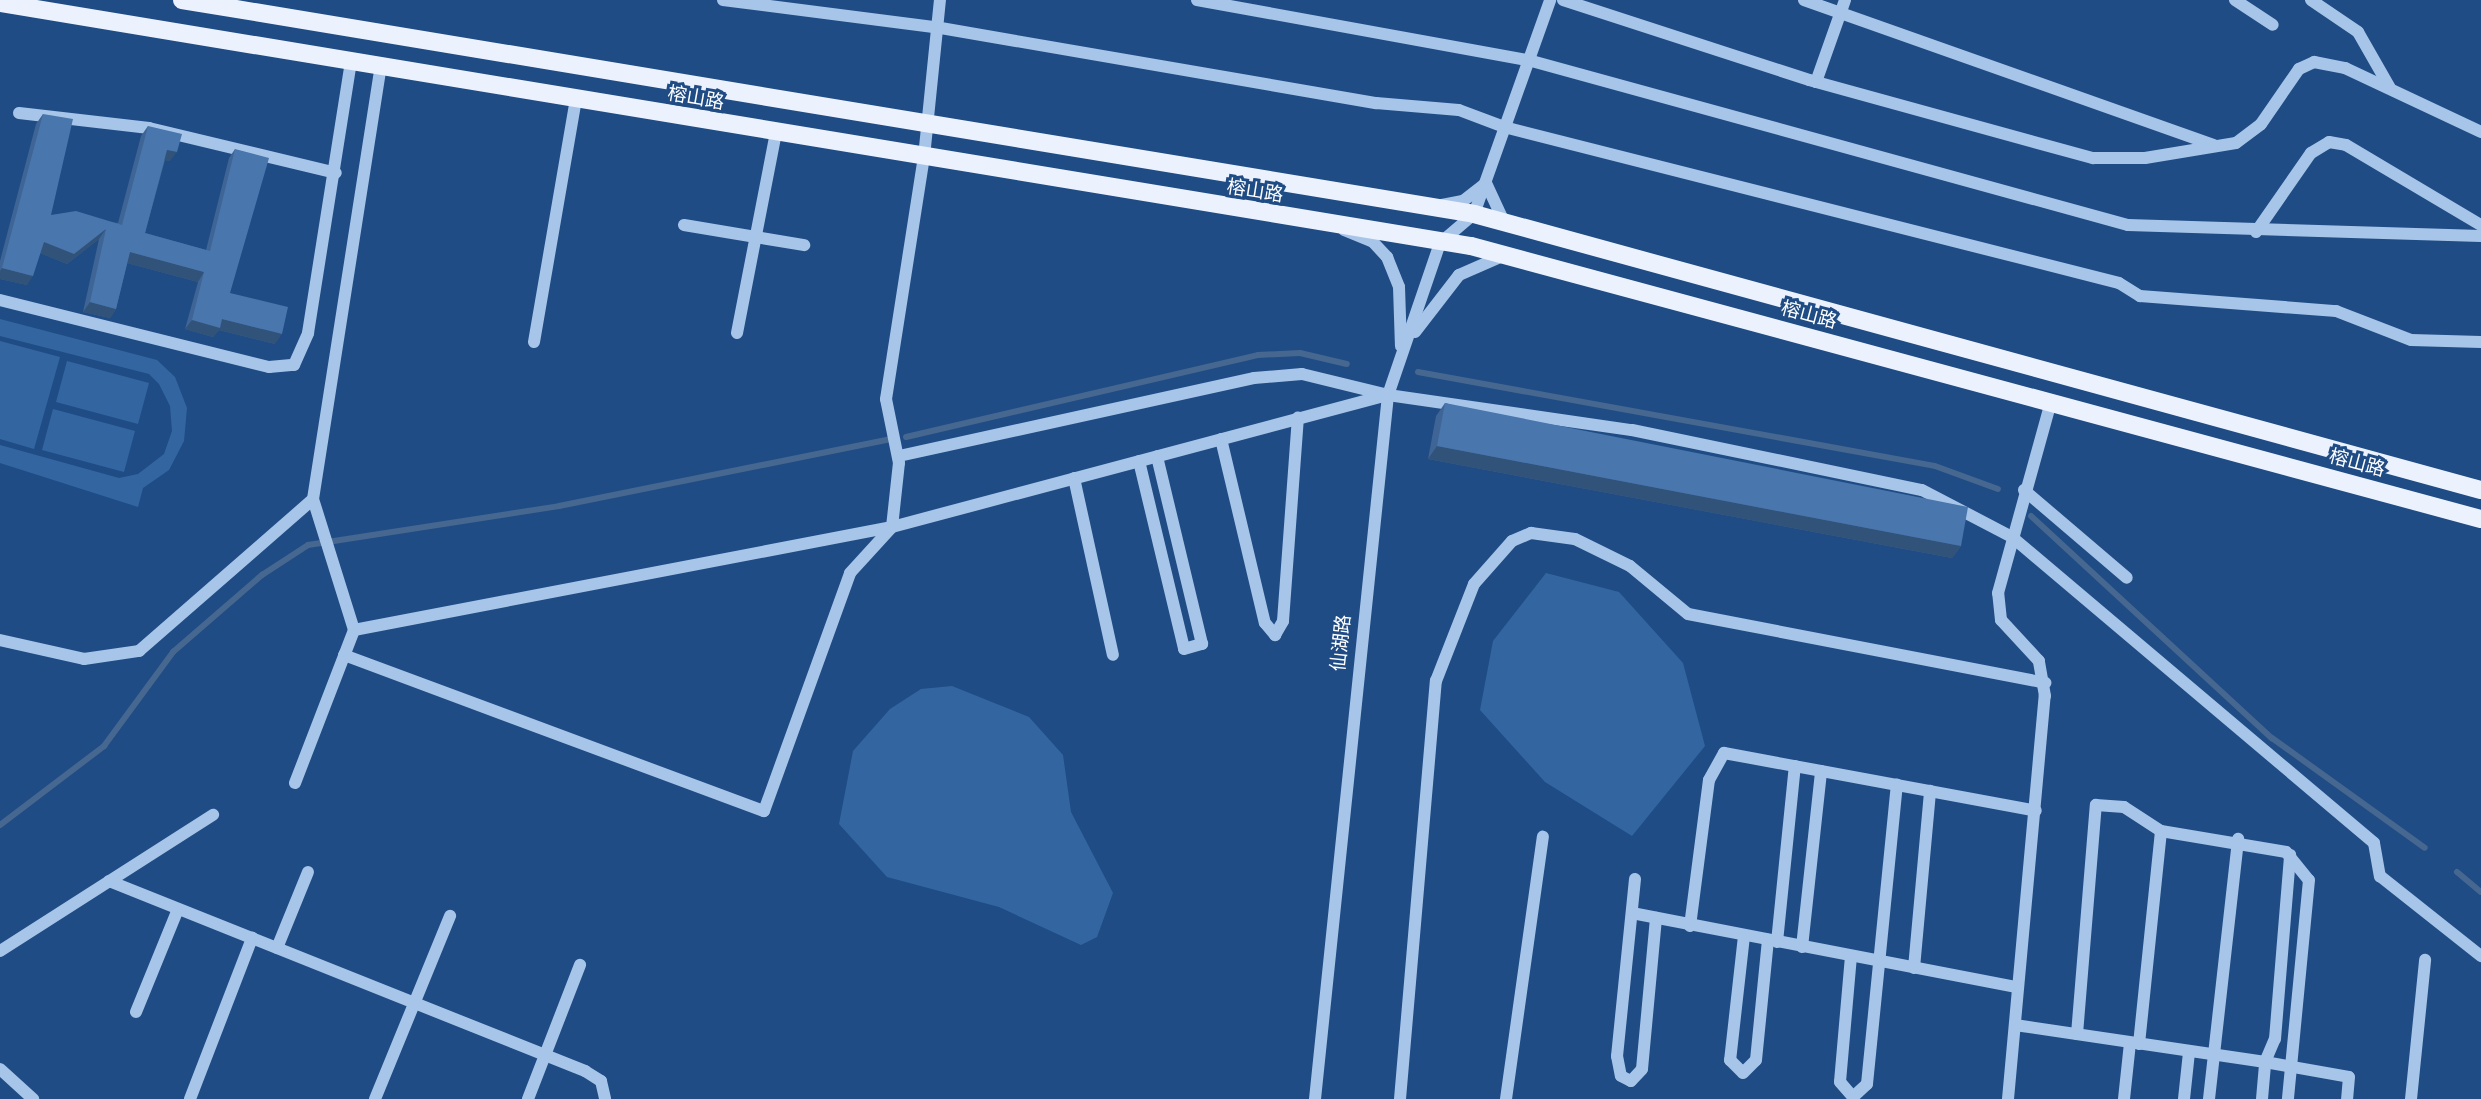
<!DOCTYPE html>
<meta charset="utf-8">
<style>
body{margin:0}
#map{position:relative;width:2481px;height:1099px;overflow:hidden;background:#1f4c84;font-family:Poppins,"Noto Sans SC",sans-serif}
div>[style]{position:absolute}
.green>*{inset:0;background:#3366a1}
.stream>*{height:6px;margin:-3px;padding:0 3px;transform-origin:3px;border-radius:3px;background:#466790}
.minor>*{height:12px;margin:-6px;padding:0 6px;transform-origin:6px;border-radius:6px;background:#a7c5e9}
.major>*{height:18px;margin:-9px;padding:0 9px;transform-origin:9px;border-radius:9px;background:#ebf2fe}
.wall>*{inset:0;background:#3e6595}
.shaded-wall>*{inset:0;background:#325379}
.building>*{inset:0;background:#4876ad}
span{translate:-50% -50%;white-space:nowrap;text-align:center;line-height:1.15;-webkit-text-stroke:6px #1f4c84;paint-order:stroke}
.street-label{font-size:19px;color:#fff}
</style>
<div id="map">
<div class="green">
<i style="clip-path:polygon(0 319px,157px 360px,175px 377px,187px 408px,184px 441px,169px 470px,143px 488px,138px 507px,0 463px,0 445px,119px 478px,138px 474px,164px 454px,172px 431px,170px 406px,159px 384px,149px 374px,0 336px)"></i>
<i style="clip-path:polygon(0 341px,60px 357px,34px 449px,0 439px)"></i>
<i style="clip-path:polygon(67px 361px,149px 383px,138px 424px,56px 402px)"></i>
<i style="clip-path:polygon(53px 409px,135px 431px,124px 472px,42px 450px)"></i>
<i style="clip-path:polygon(1546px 573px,1619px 592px,1683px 663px,1705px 746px,1632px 836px,1545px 782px,1480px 710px,1493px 641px)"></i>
<i style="clip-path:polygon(952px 686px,1029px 717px,1063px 755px,1071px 812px,1113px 893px,1097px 937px,1081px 945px,999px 907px,887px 877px,839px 824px,853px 751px,890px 709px,921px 689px)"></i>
</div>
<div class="stream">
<i style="left:1418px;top:372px;width:525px;rotate:10.3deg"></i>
<i style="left:1935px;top:466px;width:67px;rotate:20.1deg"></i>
<i style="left:906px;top:437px;width:361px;rotate:-13.1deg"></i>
<i style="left:1258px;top:355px;width:42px;rotate:-2.7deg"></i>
<i style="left:1300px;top:353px;width:48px;rotate:13.2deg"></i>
<i style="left:2031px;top:516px;width:328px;rotate:42.7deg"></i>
<i style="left:2272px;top:738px;width:188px;rotate:35.7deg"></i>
<i style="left:0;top:825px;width:131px;rotate:-37.2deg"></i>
<i style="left:104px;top:746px;width:117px;rotate:-53.7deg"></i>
<i style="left:173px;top:652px;width:118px;rotate:-40.9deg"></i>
<i style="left:262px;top:575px;width:55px;rotate:-33.1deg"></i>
<i style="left:308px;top:545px;width:254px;rotate:-8.8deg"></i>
<i style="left:559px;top:506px;width:335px;rotate:-11.4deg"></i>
<i style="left:2457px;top:872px;width:31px;rotate:40deg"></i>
</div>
<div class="minor">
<i style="left:723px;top:0;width:214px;rotate:7.3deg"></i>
<i style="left:935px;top:27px;width:448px;rotate:9.8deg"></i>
<i style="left:1376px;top:103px;width:83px;rotate:4.8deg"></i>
<i style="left:1459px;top:110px;width:48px;rotate:20.7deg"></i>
<i style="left:1504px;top:127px;width:634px;rotate:14.23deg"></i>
<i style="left:2119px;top:283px;width:25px;rotate:32deg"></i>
<i style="left:2140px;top:296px;width:197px;rotate:4.4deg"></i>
<i style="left:2336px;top:311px;width:80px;rotate:21.1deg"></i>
<i style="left:2411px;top:340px;width:70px;rotate:1.6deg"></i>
<i style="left:1197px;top:0;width:336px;rotate:10.3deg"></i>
<i style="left:1528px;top:60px;width:622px;rotate:15.38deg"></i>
<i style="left:2128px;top:225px;width:353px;rotate:1.8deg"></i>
<i style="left:1563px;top:0;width:259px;rotate:18deg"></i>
<i style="left:1809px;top:80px;width:295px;rotate:15.4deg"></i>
<i style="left:2093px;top:158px;width:52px"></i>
<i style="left:2145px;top:158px;width:92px;rotate:-9.4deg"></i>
<i style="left:2236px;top:143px;width:31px;rotate:-37deg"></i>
<i style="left:2261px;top:124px;width:67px;rotate:-55.4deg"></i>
<i style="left:2299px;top:69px;width:17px;rotate:-25deg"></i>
<i style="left:2314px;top:62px;width:32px;rotate:11deg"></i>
<i style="left:2345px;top:68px;width:150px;rotate:25.2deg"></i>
<i style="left:1804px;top:0;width:435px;rotate:19.5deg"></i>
<i style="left:2235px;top:0;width:45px;rotate:33.3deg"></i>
<i style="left:2311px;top:0;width:57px;rotate:34.2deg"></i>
<i style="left:2358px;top:32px;width:64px;rotate:60.3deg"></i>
<i style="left:1816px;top:82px;width:87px;rotate:-70.5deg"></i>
<i style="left:19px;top:113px;width:131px;rotate:6.6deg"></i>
<i style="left:149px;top:128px;width:192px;rotate:13.5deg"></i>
<i style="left:1442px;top:205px;width:21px;rotate:-11deg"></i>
<i style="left:1463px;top:201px;width:29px;rotate:-38deg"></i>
<i style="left:1486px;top:183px;width:43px;rotate:65.2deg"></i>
<i style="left:684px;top:225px;width:122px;rotate:9.5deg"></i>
<i style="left:1344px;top:230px;width:31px;rotate:22deg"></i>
<i style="left:1373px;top:242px;width:21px;rotate:47deg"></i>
<i style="left:1387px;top:257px;width:32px;rotate:68deg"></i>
<i style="left:1399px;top:287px;width:59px;rotate:88.1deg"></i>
<i style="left:2256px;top:232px;width:96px;rotate:-55.2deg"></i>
<i style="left:2311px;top:153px;width:21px;rotate:-31deg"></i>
<i style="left:2329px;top:142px;width:17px;rotate:10deg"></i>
<i style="left:2346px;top:145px;width:157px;rotate:30.7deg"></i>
<i style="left:0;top:300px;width:277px;rotate:14deg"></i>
<i style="left:269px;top:367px;width:25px;rotate:-5deg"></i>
<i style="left:294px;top:365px;width:35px;rotate:-66deg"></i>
<i style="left:308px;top:333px;width:275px;rotate:-81deg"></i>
<i style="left:1415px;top:332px;width:72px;rotate:-52.3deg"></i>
<i style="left:1459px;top:275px;width:45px;rotate:-23.7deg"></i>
<i style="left:737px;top:333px;width:205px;rotate:-79deg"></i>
<i style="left:534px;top:342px;width:247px;rotate:-80.2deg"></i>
<i style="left:1221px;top:439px;width:189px;rotate:76.6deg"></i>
<i style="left:1265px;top:623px;width:16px;rotate:50deg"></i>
<i style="left:1275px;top:635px;width:16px;rotate:-60deg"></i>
<i style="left:1283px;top:621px;width:204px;rotate:-85.8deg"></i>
<i style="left:899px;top:456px;width:363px;rotate:-12.4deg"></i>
<i style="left:1254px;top:378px;width:48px;rotate:-4.8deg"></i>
<i style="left:1302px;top:374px;width:89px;rotate:13.7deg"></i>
<i style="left:1388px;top:395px;width:246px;rotate:8.2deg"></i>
<i style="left:1632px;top:430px;width:296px;rotate:11.7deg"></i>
<i style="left:1922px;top:490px;width:102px;rotate:27.6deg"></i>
<i style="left:2012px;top:537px;width:474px;rotate:40.2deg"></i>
<i style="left:2374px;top:843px;width:34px;rotate:80deg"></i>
<i style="left:2380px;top:876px;width:129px;rotate:38.4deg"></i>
<i style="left:1139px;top:461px;width:193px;rotate:76.5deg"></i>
<i style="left:1184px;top:649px;width:19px;rotate:-16deg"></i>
<i style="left:1202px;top:644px;width:193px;rotate:-103.5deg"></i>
<i style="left:1074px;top:478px;width:181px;rotate:77.6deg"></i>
<i style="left:2024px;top:490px;width:135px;rotate:40.5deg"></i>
<i style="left:313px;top:499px;width:137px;rotate:72.6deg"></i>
<i style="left:354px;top:630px;width:548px;rotate:-10.84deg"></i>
<i style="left:892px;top:527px;width:512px;rotate:-14.93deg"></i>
<i style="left:0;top:640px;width:86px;rotate:12.7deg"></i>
<i style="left:84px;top:659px;width:56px;rotate:-8.3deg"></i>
<i style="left:139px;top:651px;width:231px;rotate:-41.1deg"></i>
<i style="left:313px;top:499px;width:438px;rotate:-81.1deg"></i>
<i style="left:344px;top:655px;width:448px;rotate:20.4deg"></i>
<i style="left:764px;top:811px;width:253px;rotate:-70.1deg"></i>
<i style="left:850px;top:573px;width:62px;rotate:-47.6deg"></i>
<i style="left:892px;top:527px;width:64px;rotate:-83.8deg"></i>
<i style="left:899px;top:463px;width:65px;rotate:-101.5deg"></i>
<i style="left:886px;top:399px;width:245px;rotate:-81.1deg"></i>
<i style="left:924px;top:157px;width:158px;rotate:-84.2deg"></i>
<i style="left:295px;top:783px;width:164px;rotate:-68.9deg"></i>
<i style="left:1635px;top:879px;width:178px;rotate:95.8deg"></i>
<i style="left:1617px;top:1056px;width:20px;rotate:79deg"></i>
<i style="left:1621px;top:1076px;width:11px;rotate:27deg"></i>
<i style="left:1631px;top:1081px;width:16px;rotate:-47deg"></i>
<i style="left:1642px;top:1069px;width:152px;rotate:-84.7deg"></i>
<i style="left:109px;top:881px;width:513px;rotate:21.76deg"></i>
<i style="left:585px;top:1071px;width:19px;rotate:32deg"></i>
<i style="left:601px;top:1081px;width:18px;rotate:77deg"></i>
<i style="left:1632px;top:913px;width:393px;rotate:10.9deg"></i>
<i style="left:1690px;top:926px;width:147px;rotate:-82.6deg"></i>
<i style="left:1709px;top:780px;width:31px;rotate:-61deg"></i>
<i style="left:1724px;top:753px;width:317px;rotate:10.5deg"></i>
<i style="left:1744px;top:936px;width:125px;rotate:96.4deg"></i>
<i style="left:1730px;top:1060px;width:18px;rotate:45deg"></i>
<i style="left:1743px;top:1073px;width:18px;rotate:-45deg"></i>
<i style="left:1756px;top:1060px;width:121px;rotate:-84.3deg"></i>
<i style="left:1777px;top:942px;width:177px;rotate:-84.2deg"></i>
<i style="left:1802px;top:947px;width:177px;rotate:-83.8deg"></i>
<i style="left:277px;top:948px;width:82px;rotate:-67.8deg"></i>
<i style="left:0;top:951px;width:253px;rotate:-32.6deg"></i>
<i style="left:1851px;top:956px;width:126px;rotate:95deg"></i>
<i style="left:1840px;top:1082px;width:20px;rotate:49deg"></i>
<i style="left:1853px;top:1097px;width:19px;rotate:-43deg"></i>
<i style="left:1867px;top:1084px;width:301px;rotate:-84.3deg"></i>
<i style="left:1914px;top:968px;width:178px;rotate:-84.8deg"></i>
<i style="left:136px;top:1012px;width:111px;rotate:-67.8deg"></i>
<i style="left:2015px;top:1025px;width:253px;rotate:8.4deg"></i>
<i style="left:2265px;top:1062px;width:25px;rotate:-67deg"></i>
<i style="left:2275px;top:1039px;width:185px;rotate:-85.3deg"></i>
<i style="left:2077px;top:1034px;width:230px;rotate:-85.3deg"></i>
<i style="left:2096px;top:805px;width:28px;rotate:4deg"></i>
<i style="left:2124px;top:807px;width:44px;rotate:33deg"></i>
<i style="left:2161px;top:831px;width:127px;rotate:9.5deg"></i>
<i style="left:2286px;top:852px;width:36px;rotate:51deg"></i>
<i style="left:2309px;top:880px;width:220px;rotate:95.5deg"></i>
<i style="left:2139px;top:1044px;width:214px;rotate:-84.1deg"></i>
<i style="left:0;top:1069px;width:45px;rotate:42.3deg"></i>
<i style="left:190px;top:1099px;width:173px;rotate:-68.9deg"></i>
<i style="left:375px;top:1099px;width:198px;rotate:-67.7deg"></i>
<i style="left:528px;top:1099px;width:144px;rotate:-68.8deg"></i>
<i style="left:1315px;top:1099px;width:708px;rotate:-84.08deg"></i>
<i style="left:1388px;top:395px;width:161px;rotate:-71.1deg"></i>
<i style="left:1440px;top:243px;width:45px;rotate:-40.5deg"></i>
<i style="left:1474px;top:214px;width:227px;rotate:-70.4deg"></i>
<i style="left:1400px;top:1099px;width:420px;rotate:-85.1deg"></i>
<i style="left:1436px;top:681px;width:104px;rotate:-68.6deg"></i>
<i style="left:1474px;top:584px;width:57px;rotate:-48.5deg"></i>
<i style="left:1512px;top:541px;width:21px;rotate:-23deg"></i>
<i style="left:1531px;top:533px;width:44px;rotate:7.8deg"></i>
<i style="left:1575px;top:539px;width:61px;rotate:26.1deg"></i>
<i style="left:1630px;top:566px;width:75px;rotate:39.6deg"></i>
<i style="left:1688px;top:614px;width:364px;rotate:10.9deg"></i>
<i style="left:1506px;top:1099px;width:265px;rotate:-82deg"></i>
<i style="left:2008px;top:1099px;width:405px;rotate:-84.8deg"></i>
<i style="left:2045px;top:696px;width:36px;rotate:-100deg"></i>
<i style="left:2039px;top:661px;width:56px;rotate:-132.8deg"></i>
<i style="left:2001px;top:620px;width:27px;rotate:-96deg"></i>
<i style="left:1998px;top:593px;width:198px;rotate:-74.5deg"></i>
<i style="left:2124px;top:1099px;width:56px;rotate:-83.9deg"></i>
<i style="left:2184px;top:1099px;width:47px;rotate:-83.9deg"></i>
<i style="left:2209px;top:1099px;width:262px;rotate:-83.6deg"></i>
<i style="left:2262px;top:1099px;width:37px;rotate:-85deg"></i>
<i style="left:2265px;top:1062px;width:85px;rotate:10.1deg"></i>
<i style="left:2349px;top:1077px;width:22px;rotate:95deg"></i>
<i style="left:2411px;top:1099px;width:140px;rotate:-84.2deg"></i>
</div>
<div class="major">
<i style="left:182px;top:0;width:1310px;rotate:9.4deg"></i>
<i style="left:1474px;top:214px;width:1044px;rotate:15.33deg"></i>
<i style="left:0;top:3px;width:1491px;rotate:9.38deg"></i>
<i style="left:1471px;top:246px;width:1046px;rotate:15.13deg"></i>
</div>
<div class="wall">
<i style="clip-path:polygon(43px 114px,51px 215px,118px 223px,141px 136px,148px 126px,170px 161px,165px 160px,145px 233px,206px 250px,229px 158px,235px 149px,230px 293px,275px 344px,219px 330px,213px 337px,185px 329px,198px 282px,127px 263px,116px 309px,110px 318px,83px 312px,99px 239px,67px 264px,40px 253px,27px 285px,0 279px,0 261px,36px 124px)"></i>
<i style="clip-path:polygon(1445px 403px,1961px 546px,1952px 558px,1428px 459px,1436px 416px)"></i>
</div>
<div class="shaded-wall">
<i style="clip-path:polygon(167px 150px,177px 152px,170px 161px,161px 160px)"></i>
<i style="clip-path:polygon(106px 229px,99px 239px,67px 264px,37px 252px,44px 242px)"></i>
<i style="clip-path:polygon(130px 252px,204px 272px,198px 282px,123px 262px)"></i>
<i style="clip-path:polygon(2px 268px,33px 276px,27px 285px,0 279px,0 271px)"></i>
<i style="clip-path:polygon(90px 302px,116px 309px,110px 318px,83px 312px)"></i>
<i style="clip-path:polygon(222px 319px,282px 334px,275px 344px,219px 330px,213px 337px,185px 329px,192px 320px)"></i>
<i style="clip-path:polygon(1437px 446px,1961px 546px,1952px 558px,1428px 459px)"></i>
</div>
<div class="building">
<i style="clip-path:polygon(43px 114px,73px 119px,51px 215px,76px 211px,122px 225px,148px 126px,182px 134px,177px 152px,167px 150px,145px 233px,210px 251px,235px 149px,269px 158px,230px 293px,288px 307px,282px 334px,222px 319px,220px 328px,192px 320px,204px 272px,130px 252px,116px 309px,90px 302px,106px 229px,74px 254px,44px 242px,33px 276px,2px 268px)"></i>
<i style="clip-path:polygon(1445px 403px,1968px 507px,1961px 546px,1437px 446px)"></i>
</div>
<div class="street-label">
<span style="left:696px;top:98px;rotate:10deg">榕山路</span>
<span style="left:1255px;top:191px;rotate:9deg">榕山路</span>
<span style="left:1809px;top:315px;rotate:15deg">榕山路</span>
<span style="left:2357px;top:463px;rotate:15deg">榕山路</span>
<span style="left:1341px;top:643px;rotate:-84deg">仙湖路</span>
</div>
</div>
